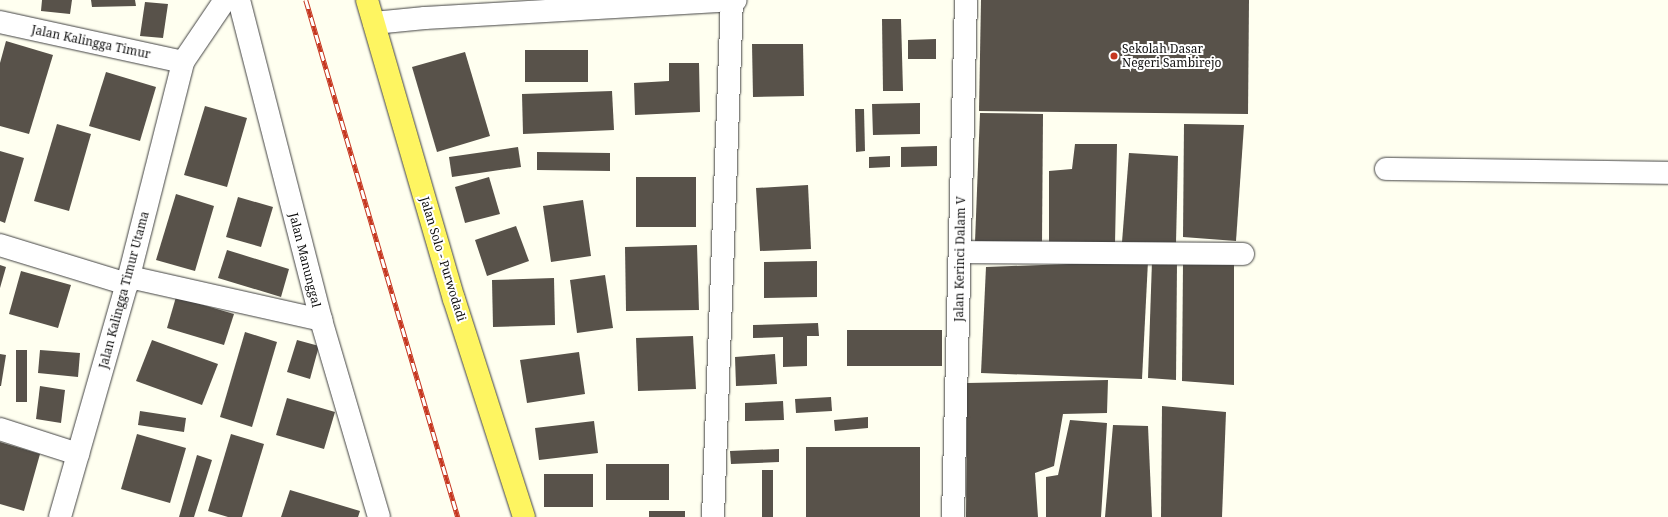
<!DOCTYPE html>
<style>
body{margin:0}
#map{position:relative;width:1668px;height:517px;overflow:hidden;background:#fffff0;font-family:"Noto Serif",serif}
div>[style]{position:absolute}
.building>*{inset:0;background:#58524a}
.roads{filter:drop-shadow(0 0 1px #424242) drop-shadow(0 0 1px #424242)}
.minor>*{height:22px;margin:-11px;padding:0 11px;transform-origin:11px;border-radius:11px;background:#fff}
.major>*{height:22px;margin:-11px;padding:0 11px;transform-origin:11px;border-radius:11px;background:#fef561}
.rail>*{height:4.5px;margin-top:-2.25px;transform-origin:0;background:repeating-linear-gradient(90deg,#fff 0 9px,#c63720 0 18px);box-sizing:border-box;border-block:1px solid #c63720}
.dots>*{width:11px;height:11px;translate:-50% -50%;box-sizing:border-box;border:2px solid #fff;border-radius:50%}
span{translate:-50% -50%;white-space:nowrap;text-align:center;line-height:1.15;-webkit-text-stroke:4px #fff;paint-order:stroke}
.street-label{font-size:12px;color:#0f0f0f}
.poi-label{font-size:12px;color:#0f0f0f}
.left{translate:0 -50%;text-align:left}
</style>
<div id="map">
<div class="building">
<i style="clip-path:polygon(42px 0,72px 0,70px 14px,41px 11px)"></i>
<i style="clip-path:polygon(91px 0,135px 0,136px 6px,92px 7px)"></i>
<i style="clip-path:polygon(981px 0,1249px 0,1248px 114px,979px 111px)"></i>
<i style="clip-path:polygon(145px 2px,168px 4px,163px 38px,140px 36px)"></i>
<i style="clip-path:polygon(882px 19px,901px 19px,903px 91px,883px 91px)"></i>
<i style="clip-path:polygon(936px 39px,936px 59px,908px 59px,908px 40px)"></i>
<i style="clip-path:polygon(6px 41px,53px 55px,29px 134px,0 126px,0 63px)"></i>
<i style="clip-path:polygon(752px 44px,803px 44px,804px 96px,753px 97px)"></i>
<i style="clip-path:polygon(525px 50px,588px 50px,588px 82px,525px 82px)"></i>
<i style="clip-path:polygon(465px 52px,490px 136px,437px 152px,412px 67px)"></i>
<i style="clip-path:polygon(669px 63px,699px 63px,700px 112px,635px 115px,634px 83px,669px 81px)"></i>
<i style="clip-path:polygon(106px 72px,156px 87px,140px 141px,89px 126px)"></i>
<i style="clip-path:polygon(612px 91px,614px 130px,523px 134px,522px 94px)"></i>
<i style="clip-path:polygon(920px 103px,920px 134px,873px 135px,872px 104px)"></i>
<i style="clip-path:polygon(205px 106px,247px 118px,227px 187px,184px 175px)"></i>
<i style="clip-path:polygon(855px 109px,864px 109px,865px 151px,856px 152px)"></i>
<i style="clip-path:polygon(980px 113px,1043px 114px,1042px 242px,975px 242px)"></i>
<i style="clip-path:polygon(57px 124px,91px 134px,69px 211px,34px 201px)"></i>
<i style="clip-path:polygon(1184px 124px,1244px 125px,1236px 241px,1183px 237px)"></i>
<i style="clip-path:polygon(1075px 144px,1117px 144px,1115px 244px,1049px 243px,1049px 171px,1072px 169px)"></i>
<i style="clip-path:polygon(937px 146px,937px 166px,901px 167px,901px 147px)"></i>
<i style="clip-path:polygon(518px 147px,521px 167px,452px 177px,449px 157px)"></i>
<i style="clip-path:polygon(0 151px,24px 158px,5px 223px,0 221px)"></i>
<i style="clip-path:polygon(537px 152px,610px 153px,610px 171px,537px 170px)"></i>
<i style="clip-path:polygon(1129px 153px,1178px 156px,1176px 243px,1122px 242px)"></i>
<i style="clip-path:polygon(890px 156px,890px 167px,869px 168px,869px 157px)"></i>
<i style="clip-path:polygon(489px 177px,500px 214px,465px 223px,455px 187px)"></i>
<i style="clip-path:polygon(636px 177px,696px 177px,696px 227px,636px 227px)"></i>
<i style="clip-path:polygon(808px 185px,811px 249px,760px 251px,756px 188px)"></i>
<i style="clip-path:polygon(176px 194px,214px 206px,195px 271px,156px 260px)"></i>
<i style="clip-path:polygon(238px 197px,273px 207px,261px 247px,226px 237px)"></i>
<i style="clip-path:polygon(583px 200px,591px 256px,551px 262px,543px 206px)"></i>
<i style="clip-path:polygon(516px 226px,529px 261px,487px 276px,475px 240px)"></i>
<i style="clip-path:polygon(697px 245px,699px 310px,626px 311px,625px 247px)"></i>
<i style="clip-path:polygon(227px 250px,289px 269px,281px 297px,218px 278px)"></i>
<i style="clip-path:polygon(817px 261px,817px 297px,764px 298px,764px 262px)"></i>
<i style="clip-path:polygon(1148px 261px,1142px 379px,981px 373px,986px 267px)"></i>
<i style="clip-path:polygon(1152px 261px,1177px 262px,1176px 380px,1148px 378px)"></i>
<i style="clip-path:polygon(1183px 264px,1234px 264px,1234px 385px,1182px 381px)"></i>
<i style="clip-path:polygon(0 265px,6px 267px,0 288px)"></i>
<i style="clip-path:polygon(21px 271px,71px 285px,58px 328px,9px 314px)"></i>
<i style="clip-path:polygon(605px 275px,613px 328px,577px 333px,570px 280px)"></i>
<i style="clip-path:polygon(554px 278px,555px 325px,493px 327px,492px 280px)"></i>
<i style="clip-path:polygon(176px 297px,234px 314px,224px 345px,167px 328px)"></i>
<i style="clip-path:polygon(818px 323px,819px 336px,807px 336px,807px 366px,783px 367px,783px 337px,753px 338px,753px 325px)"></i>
<i style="clip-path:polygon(847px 330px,942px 330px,942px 366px,847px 366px)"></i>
<i style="clip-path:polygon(245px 332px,277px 342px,252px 427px,220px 417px)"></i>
<i style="clip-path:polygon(693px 336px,696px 389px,638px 391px,636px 338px)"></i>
<i style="clip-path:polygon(152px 340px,218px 364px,202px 405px,136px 381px)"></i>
<i style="clip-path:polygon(297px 340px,319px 346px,310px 379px,287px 372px)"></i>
<i style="clip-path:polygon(16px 350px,27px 350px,27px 402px,16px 402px)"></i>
<i style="clip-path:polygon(40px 350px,80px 353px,78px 377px,38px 373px)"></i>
<i style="clip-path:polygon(579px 352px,585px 394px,527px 403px,520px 360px)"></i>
<i style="clip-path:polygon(0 354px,6px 355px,1px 386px,0 386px)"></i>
<i style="clip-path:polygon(775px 354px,777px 384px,736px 386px,735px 357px)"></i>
<i style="clip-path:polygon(1108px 380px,1107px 413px,1063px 414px,1054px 466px,1035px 473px,1038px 517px,966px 517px,967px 383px)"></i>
<i style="clip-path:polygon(40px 386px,65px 390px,61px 423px,36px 419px)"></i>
<i style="clip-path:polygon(831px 397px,832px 411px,796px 413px,795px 399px)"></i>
<i style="clip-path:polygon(287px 398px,335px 412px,324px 449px,276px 435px)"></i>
<i style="clip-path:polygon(783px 401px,784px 420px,745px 421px,745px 403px)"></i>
<i style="clip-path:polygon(1162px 406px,1226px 412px,1222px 517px,1161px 517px)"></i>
<i style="clip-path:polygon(140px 411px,186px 418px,184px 432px,138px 425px)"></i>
<i style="clip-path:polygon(868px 417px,868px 428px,835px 431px,834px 420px)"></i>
<i style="clip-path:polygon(1070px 420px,1107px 423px,1101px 517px,1046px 517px,1046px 477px,1058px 475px)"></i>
<i style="clip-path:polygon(594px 421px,598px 453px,539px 460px,535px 428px)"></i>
<i style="clip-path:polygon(1113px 425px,1148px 426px,1152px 517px,1105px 517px)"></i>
<i style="clip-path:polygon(137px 434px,186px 448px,170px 503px,121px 489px)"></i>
<i style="clip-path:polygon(231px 434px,264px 444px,242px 517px,228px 517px,208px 511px)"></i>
<i style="clip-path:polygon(0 442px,40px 454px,24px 511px,0 504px)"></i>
<i style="clip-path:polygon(806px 447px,920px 447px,920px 517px,806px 517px)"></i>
<i style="clip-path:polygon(779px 449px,779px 462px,731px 464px,730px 451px)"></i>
<i style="clip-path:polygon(197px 455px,212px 460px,194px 517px,179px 517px)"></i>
<i style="clip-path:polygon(606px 464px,669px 464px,669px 500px,606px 500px)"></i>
<i style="clip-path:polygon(762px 470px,773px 470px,773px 517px,762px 517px)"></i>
<i style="clip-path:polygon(544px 474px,593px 474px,593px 507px,544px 507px)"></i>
<i style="clip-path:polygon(290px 490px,360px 511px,358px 517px,281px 517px)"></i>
<i style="clip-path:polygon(649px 511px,685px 511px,685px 517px,649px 517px)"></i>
</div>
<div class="roads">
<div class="minor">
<i style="left:239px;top:0;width:330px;rotate:75.6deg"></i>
<i style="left:321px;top:320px;width:205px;rotate:73.6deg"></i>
<i style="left:0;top:22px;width:187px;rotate:12.3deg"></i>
<i style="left:374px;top:23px;width:51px;rotate:-5.6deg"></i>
<i style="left:425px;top:18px;width:311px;rotate:-3.3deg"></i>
<i style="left:1386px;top:169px;width:282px;rotate:0.8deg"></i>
<i style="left:0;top:245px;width:133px;rotate:17.1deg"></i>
<i style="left:961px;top:252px;width:282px;rotate:0.4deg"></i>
<i style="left:129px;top:277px;width:197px;rotate:12.6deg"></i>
<i style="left:0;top:429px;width:82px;rotate:17.8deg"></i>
<i style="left:60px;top:517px;width:242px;rotate:-74deg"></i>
<i style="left:127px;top:284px;width:229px;rotate:-75.8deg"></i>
<i style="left:183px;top:62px;width:75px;rotate:-55.9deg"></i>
<i style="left:713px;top:517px;width:517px;rotate:-87.9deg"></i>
<i style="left:953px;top:517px;width:517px;rotate:-88.56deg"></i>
</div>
<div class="major">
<i style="left:367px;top:0;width:311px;rotate:73.8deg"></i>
<i style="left:454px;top:299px;width:229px;rotate:72.2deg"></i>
</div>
</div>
<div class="rail">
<i style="left:306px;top:0;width:539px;rotate:73.62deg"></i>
</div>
<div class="dots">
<i style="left:1114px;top:56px;background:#c63720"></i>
</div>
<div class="street-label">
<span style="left:91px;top:42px;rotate:12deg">Jalan Kalingga Timur</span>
<span style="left:443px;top:259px;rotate:73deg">Jalan Solo - Purwodadi</span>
<span style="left:960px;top:259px;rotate:-89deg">Jalan Kerinci Dalam V</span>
<span style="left:305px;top:260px;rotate:76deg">Jalan Manunggal</span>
<span style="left:124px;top:290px;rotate:-75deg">Jalan Kalingga Timur Utama</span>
</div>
<div class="poi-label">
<span class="left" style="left:1122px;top:56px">Sekolah Dasar<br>Negeri Sambirejo</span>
</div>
</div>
